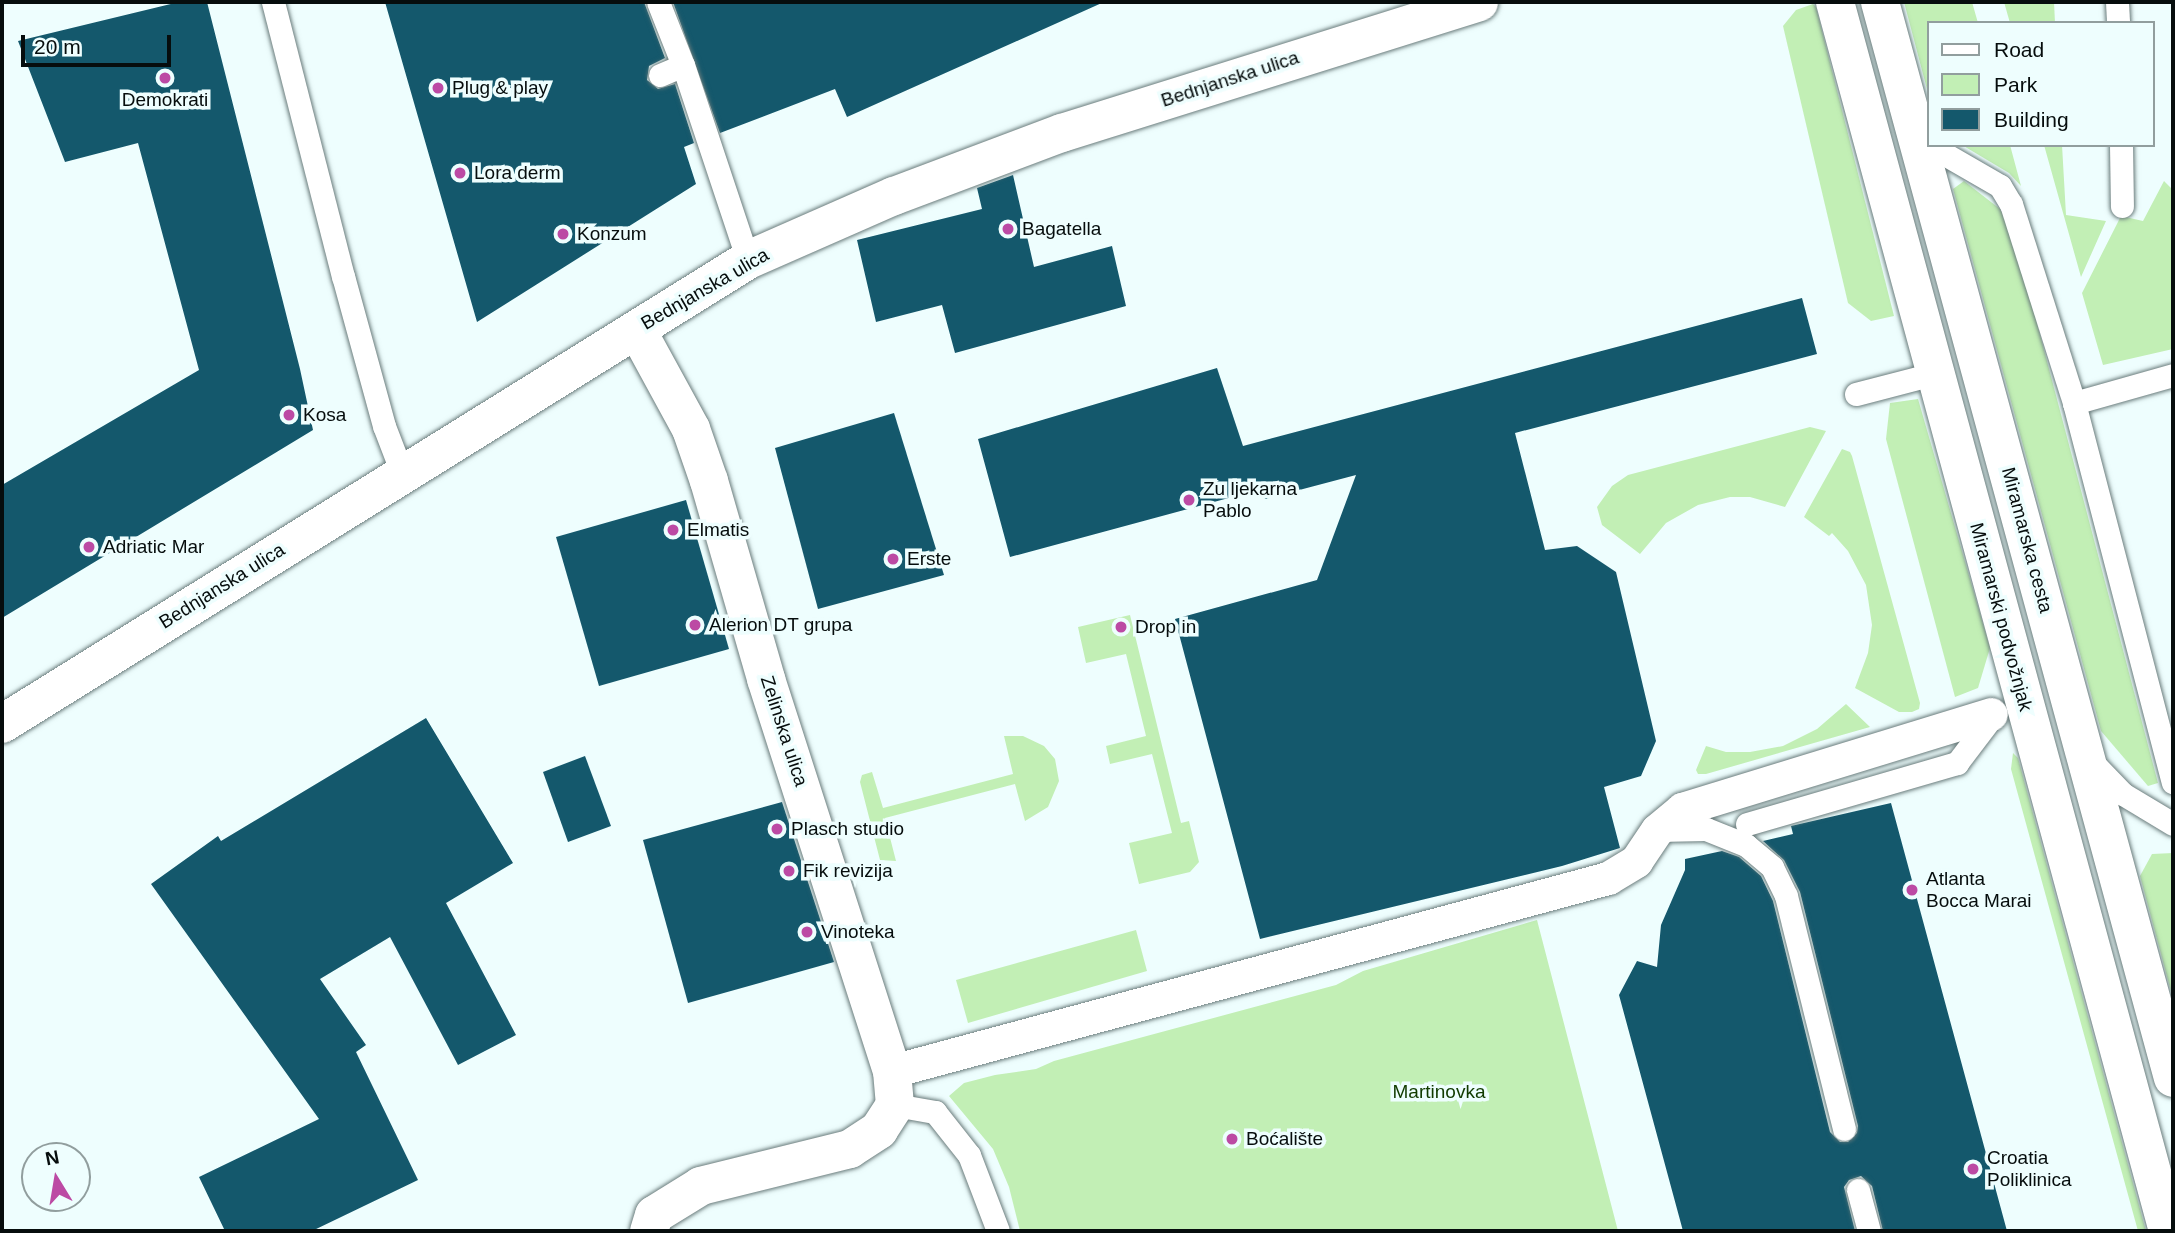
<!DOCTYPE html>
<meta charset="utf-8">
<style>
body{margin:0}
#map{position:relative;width:2175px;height:1233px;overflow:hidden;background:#eefefe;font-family:Helvetica,sans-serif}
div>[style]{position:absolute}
.green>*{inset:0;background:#c2efb5}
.building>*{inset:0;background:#14586c}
.roads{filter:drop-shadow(0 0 2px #6a7c7c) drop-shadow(0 0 2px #6a7c7c)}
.service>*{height:23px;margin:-11.5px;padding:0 11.5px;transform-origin:11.5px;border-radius:11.5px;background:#fff}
.pedestrian>*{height:33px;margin:-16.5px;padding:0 16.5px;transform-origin:16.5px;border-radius:16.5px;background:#fff}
.minor>*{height:38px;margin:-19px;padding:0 19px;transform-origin:19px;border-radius:19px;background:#fff}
.tertiary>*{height:38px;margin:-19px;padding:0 19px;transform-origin:19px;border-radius:19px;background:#fff}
.dots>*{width:19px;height:19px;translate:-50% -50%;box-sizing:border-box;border:4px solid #eefefe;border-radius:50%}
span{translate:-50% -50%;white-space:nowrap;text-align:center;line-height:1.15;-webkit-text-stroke:7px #eefefe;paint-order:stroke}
.street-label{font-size:19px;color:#060d0d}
.poi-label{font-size:19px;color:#060d0d}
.left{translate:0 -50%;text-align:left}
.park-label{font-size:19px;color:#113b00}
.frame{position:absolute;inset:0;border:4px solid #060d0d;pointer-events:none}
.legend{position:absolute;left:1927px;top:21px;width:228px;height:126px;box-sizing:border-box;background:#eefefe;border:2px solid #919e9e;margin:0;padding:9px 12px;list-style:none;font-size:21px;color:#060d0d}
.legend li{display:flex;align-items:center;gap:14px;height:35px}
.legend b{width:35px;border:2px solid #919e9e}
.north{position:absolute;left:21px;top:1142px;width:70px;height:70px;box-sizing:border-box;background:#eefefe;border:2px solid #919e9e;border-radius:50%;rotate:349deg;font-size:19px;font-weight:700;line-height:28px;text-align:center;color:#060d0d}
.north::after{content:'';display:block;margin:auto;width:24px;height:32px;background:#bc4aa4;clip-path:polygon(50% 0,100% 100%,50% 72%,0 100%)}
.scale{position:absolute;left:21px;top:35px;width:150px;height:32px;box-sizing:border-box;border:4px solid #060d0d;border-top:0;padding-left:9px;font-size:21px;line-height:24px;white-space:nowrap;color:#060d0d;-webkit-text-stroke:5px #eefefe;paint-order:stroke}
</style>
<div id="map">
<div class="green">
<i style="clip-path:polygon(1904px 2px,1972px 2px,1978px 23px,1928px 23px,1928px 93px)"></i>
<i style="clip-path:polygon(2004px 2px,2054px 2px,2055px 23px,2010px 23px)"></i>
<i style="clip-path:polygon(1813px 4px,1816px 7px,1894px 316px,1871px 321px,1848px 303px,1783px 26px,1796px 10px)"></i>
<i style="clip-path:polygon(1962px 145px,2010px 145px,2021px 186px,2009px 173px)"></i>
<i style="clip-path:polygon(2044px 145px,2062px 145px,2066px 215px,2106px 221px,2081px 277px)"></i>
<i style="clip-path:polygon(1964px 181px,2000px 209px,2013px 232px,2158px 783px,2148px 786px,2101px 731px,1953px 189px)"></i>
<i style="clip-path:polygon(2164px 181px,2173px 190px,2173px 349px,2103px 365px,2082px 293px,2121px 216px,2143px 221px)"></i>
<i style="clip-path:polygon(1918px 399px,1990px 648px,1978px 688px,1955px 697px,1886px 439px,1890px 403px)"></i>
<i style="clip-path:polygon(1810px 427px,1826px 431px,1785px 507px,1750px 497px,1730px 497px,1698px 505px,1666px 523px,1640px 554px,1602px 525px,1597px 507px,1612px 486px,1628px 475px)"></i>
<i style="clip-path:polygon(1842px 449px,1850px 452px,1852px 456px,1920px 703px,1919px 709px,1912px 712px,1899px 712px,1855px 688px,1868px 653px,1872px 625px,1866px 585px,1848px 551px,1832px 533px,1829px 536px,1804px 517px)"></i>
<i style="clip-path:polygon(1130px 615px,1181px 823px,1189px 821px,1199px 862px,1190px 872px,1139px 884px,1129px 843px,1172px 833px,1152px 754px,1110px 764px,1106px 746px,1146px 736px,1126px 654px,1086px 663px,1078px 627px)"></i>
<i style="clip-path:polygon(1846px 704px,1870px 727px,1706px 774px,1698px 774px,1696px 770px,1706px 746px,1726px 752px,1750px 752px,1783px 746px,1817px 729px)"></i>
<i style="clip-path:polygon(1004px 736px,1023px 736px,1044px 746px,1055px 759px,1059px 781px,1048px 807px,1025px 821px,1015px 784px,885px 818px,896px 861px,880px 860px,860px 782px,862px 775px,872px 772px,883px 808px,1013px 774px)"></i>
<i style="clip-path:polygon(2013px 753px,2018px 758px,2146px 1231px,2138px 1231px,2011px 769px)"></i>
<i style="clip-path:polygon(2173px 853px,2173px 999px,2140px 876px,2152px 854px)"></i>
<i style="clip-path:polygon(1537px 920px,1618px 1231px,1020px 1231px,1009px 1187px,993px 1149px,949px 1096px,964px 1083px,995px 1075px,1036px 1069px,1054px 1061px,1336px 985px,1363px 971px)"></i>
<i style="clip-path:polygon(1136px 930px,1147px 971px,968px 1023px,956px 980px)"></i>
</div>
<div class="building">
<i style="clip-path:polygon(179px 2px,207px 2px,300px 369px,313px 430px,2px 618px,2px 485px,199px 370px,138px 143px,65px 162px,18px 41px)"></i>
<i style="clip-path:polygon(385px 2px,644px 2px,665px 58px,649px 66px,647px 80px,658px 89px,675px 84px,694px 143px,684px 147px,696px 184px,477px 322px)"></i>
<i style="clip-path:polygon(673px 2px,1104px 2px,847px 117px,835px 89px,720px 133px)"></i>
<i style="clip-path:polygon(1013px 175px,1034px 267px,1112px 246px,1126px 306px,955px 353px,942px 305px,876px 322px,857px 240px,982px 209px,977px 188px)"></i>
<i style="clip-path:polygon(1802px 298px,1817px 354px,1515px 433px,1545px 550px,1577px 546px,1616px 572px,1656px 741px,1641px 776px,1604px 787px,1620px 848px,1562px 866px,1260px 939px,1175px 619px,1317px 580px,1356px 475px,1265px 499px,1262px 489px,1010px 557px,978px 439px,1217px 368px,1243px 446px)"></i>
<i style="clip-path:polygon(894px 413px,944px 575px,818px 609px,775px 448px)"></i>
<i style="clip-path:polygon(686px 500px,729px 649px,599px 686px,556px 537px)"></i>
<i style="clip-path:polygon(426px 718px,513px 863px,446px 903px,516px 1035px,458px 1065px,390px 937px,320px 979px,366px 1045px,356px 1052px,418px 1180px,312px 1231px,225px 1231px,199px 1177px,319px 1119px,151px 884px,218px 836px,221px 841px)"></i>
<i style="clip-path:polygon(585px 756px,611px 826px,568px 842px,543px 772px)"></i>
<i style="clip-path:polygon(782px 802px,834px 962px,688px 1003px,643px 840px)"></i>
<i style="clip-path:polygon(1891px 803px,2007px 1231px,1883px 1231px,1872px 1186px,1861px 1176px,1849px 1180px,1844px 1187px,1855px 1231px,1683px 1231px,1619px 995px,1637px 961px,1657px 967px,1661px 925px,1685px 870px,1685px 859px,1722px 851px,1739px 857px,1761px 876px,1773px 901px,1830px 1132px,1840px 1142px,1848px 1142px,1857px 1133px,1858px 1126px,1800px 892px,1784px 860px,1763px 841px,1793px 834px,1791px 826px)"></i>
</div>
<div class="roads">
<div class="service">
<i style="left:273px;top:2px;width:283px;rotate:75.7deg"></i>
<i style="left:343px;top:276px;width:156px;rotate:74.7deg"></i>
<i style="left:384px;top:426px;width:50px;rotate:69deg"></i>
<i style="left:658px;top:2px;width:68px;rotate:68.4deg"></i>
<i style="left:683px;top:65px;width:206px;rotate:71.6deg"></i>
<i style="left:2117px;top:2px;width:21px;rotate:87deg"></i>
<i style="left:660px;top:75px;width:25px;rotate:-23deg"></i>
<i style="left:1929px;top:145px;width:82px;rotate:30deg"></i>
<i style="left:2000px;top:186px;width:21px;rotate:59deg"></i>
<i style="left:2011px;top:204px;width:209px;rotate:72.4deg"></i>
<i style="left:2074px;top:403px;width:392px;rotate:75.4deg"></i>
<i style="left:2121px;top:145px;width:61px;rotate:89.1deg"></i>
<i style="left:1856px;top:394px;width:84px;rotate:-14.5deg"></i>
<i style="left:2074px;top:403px;width:103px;rotate:-15.8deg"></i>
<i style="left:2093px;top:763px;width:43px;rotate:45.9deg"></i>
<i style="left:2123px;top:794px;width:58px;rotate:31deg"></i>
<i style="left:1747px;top:824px;width:219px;rotate:-16.2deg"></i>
<i style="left:1957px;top:763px;width:63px;rotate:-52.8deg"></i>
<i style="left:1657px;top:830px;width:49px;rotate:-1.2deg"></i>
<i style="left:1706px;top:829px;width:43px;rotate:21.8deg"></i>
<i style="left:1746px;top:845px;width:34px;rotate:40deg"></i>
<i style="left:1772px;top:867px;width:32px;rotate:64deg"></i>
<i style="left:1786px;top:896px;width:240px;rotate:76deg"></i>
<i style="left:895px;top:1105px;width:41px;rotate:9.9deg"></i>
<i style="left:935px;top:1112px;width:55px;rotate:51.7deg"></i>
<i style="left:969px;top:1155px;width:81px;rotate:69.1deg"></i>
<i style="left:1858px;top:1190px;width:42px;rotate:75deg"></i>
</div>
<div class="pedestrian">
<i style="left:892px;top:1071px;width:742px;rotate:-15.09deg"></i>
<i style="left:1608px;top:878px;width:33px;rotate:-31deg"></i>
<i style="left:1636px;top:861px;width:37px;rotate:-56deg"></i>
<i style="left:1657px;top:830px;width:33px;rotate:-40deg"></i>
<i style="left:1682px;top:809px;width:323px;rotate:-17.1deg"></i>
</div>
<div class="minor">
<i style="left:637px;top:330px;width:113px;rotate:61.4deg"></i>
<i style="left:691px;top:429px;width:55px;rotate:70.9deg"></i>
<i style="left:709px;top:481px;width:206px;rotate:73.9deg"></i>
<i style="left:766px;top:679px;width:412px;rotate:72.2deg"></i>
<i style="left:892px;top:1071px;width:34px;rotate:85deg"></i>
<i style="left:895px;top:1105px;width:30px;rotate:123deg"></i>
<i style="left:879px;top:1130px;width:35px;rotate:147deg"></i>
<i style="left:850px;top:1149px;width:154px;rotate:166.1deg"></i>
<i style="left:701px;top:1186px;width:55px;rotate:148.3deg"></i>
<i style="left:654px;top:1215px;width:17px;rotate:107deg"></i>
<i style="left:2px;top:724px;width:879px;rotate:-31.88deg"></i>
<i style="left:748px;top:260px;width:159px;rotate:-23.7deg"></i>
<i style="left:894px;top:196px;width:179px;rotate:-20.6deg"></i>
<i style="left:1062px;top:133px;width:437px;rotate:-17.4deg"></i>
</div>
<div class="tertiary">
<i style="left:1835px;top:2px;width:1273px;rotate:74.84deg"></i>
<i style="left:1880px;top:2px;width:1115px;rotate:74.77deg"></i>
</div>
</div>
<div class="dots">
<i style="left:165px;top:78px;background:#bc4aa4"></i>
<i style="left:438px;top:88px;background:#bc4aa4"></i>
<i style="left:460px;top:173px;background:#bc4aa4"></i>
<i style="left:1008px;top:229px;background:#bc4aa4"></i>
<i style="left:563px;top:234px;background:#bc4aa4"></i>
<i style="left:289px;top:415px;background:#bc4aa4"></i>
<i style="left:1189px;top:500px;background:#bc4aa4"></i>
<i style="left:673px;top:530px;background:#bc4aa4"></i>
<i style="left:89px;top:547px;background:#bc4aa4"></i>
<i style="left:893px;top:559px;background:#bc4aa4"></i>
<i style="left:695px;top:625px;background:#bc4aa4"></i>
<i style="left:1121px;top:627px;background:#bc4aa4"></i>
<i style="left:777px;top:829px;background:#bc4aa4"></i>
<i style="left:789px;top:871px;background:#bc4aa4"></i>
<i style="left:1912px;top:890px;background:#bc4aa4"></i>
<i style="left:807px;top:932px;background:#bc4aa4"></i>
<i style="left:1232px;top:1139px;background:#bc4aa4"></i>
<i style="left:1973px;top:1169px;background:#bc4aa4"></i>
</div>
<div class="street-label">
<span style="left:1230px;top:79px;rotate:-18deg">Bednjanska ulica</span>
<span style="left:705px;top:289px;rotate:-30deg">Bednjanska ulica</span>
<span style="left:2027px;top:540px;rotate:75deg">Miramarska cesta</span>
<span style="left:222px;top:586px;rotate:-32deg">Bednjanska ulica</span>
<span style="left:2001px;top:617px;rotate:75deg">Miramarski podvožnjak</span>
<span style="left:784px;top:731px;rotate:72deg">Zelinska ulica</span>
</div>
<div class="poi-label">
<span class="left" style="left:452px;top:88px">Plug &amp; play</span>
<span style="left:165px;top:100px">Demokrati</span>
<span class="left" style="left:474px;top:173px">Lora derm</span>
<span class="left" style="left:1022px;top:229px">Bagatella</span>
<span class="left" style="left:577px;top:234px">Konzum</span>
<span class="left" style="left:303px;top:415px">Kosa</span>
<span class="left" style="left:1203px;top:500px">Zu ljekarna<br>Pablo</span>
<span class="left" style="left:687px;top:530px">Elmatis</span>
<span class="left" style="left:103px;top:547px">Adriatic Mar</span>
<span class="left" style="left:907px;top:559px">Erste</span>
<span class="left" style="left:709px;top:625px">Alerion DT grupa</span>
<span class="left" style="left:1135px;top:627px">Drop in</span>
<span class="left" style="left:791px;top:829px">Plasch studio</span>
<span class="left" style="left:803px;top:871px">Fik revizija</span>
<span class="left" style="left:1926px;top:890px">Atlanta<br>Bocca Marai</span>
<span class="left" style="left:821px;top:932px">Vinoteka</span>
<span class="left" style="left:1246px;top:1139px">Boćalište</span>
<span class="left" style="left:1987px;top:1169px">Croatia<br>Poliklinica</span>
</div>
<div class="park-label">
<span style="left:1439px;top:1092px">Martinovka</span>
</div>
<div class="frame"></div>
<ul class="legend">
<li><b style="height:9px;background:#fff"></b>Road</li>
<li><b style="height:19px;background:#c2efb5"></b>Park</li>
<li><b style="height:19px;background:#14586c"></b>Building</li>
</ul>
<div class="north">N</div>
<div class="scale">20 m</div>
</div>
